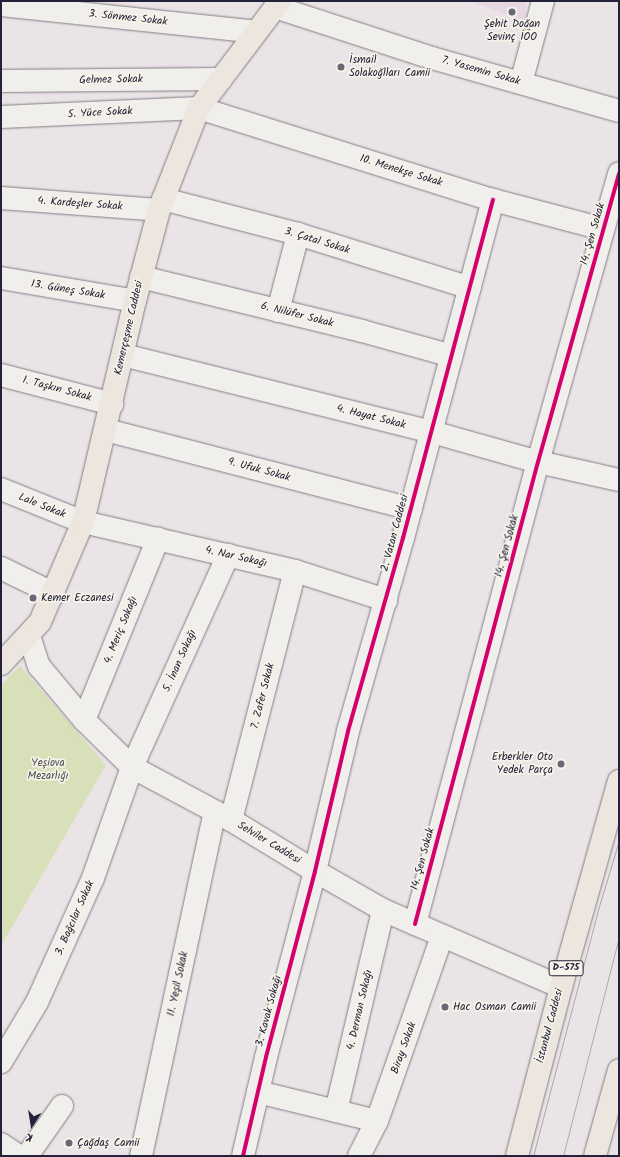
<!DOCTYPE html>
<meta charset="utf-8">
<style>
body{margin:0}
#map{position:relative;width:620px;height:1157px;overflow:hidden;background:#ebe4e7;font-family:Kalam,sans-serif}
div>[style]{position:absolute}
.built>*{inset:0;background:#e5d8e3}
.green>*{inset:0;background:#d7e0b8}
.roads{filter:drop-shadow(0 0 1px #817e84) drop-shadow(0 0 1px #817e84)}
.minor>*{height:22px;margin:-11px;padding:0 11px;transform-origin:11px;border-radius:11px;background:#f1efec}
.major>*{height:22px;margin:-11px;padding:0 11px;transform-origin:11px;border-radius:11px;background:#ece6df}
.highway>*{height:22px;margin:-11px;padding:0 11px;transform-origin:11px;border-radius:11px;background:#ece6df}
.tram>*{height:1px;margin:-0.5px;padding:0 0.5px;transform-origin:0.5px;border-radius:0.5px;background:#acaaac}
.cycleway>*{height:4px;margin:-2px;padding:0 2px;transform-origin:2px;border-radius:2px;background:#d6006c}
.dots>*{width:11px;height:11px;translate:-50% -50%;box-sizing:border-box;border:2px solid #f7f3e8;border-radius:50%}
span{translate:-50% -50%;white-space:nowrap;text-align:center;line-height:1.15;-webkit-text-stroke:3.5px #f7f3e8;paint-order:stroke}
.shield-label span{padding:1px 3px;background:#f7f3e8;border:1px solid;border-radius:3px;-webkit-text-stroke-width:0}
.shield-label{font-size:10px;color:#22223b;font-weight:700}
.street-label{font-size:11px;color:#22223b}
.poi-label{font-size:11px;color:#22223b}
.left{translate:0 -50%;text-align:left}
.right{translate:-100% -50%;text-align:right}
.park-label{font-size:11px;color:#4b5050}
.frame{position:absolute;inset:0;border:2px solid #22223b;pointer-events:none}
.north{position:absolute;left:12px;top:1105px;width:40px;height:40px;-webkit-text-stroke:3px #f7f3e8;paint-order:stroke;rotate:192deg;font-size:11px;font-weight:700;line-height:16px;text-align:center;color:#22223b}
.north::after{content:'';display:block;margin:auto;width:14px;height:18px;background:#22223b;clip-path:polygon(50% 0,100% 100%,50% 72%,0 100%)}
</style>
<div id="map">
<div class="built">
<i style="clip-path:polygon(471px 1px,525px 1px,527px 23px)"></i>
</div>
<div class="green">
<i style="clip-path:polygon(20px 666px,106px 765px,1px 946px,1px 685px)"></i>
</div>
<div class="roads">
<div class="minor">
<i style="left:1px;top:5px;width:256px;rotate:6deg"></i>
<i style="left:275px;top:7px;width:165px;rotate:18deg"></i>
<i style="left:432px;top:58px;width:194px;rotate:15.8deg"></i>
<i style="left:1px;top:81px;width:220px;rotate:-0.5deg"></i>
<i style="left:521px;top:83px;width:85px;rotate:-75deg"></i>
<i style="left:1px;top:117px;width:198px;rotate:-2.6deg"></i>
<i style="left:199px;top:108px;width:308px;rotate:17.4deg"></i>
<i style="left:493px;top:200px;width:114px;rotate:14.8deg"></i>
<i style="left:1px;top:198px;width:158px;rotate:4.3deg"></i>
<i style="left:163px;top:199px;width:139px;rotate:14.5deg"></i>
<i style="left:298px;top:234px;width:180px;rotate:17.4deg"></i>
<i style="left:141px;top:277px;width:228px;rotate:13.7deg"></i>
<i style="left:362px;top:331px;width:93px;rotate:15.5deg"></i>
<i style="left:1px;top:278px;width:136px;rotate:9.7deg"></i>
<i style="left:278px;top:311px;width:80px;rotate:-75.4deg"></i>
<i style="left:123px;top:355px;width:318px;rotate:14deg"></i>
<i style="left:432px;top:432px;width:110px;rotate:15.8deg"></i>
<i style="left:538px;top:462px;width:83px;rotate:12.5deg"></i>
<i style="left:1px;top:375px;width:115px;rotate:14.6deg"></i>
<i style="left:106px;top:430px;width:315px;rotate:14.5deg"></i>
<i style="left:1px;top:489px;width:88px;rotate:21.9deg"></i>
<i style="left:83px;top:522px;width:218px;rotate:13deg"></i>
<i style="left:295px;top:571px;width:96px;rotate:17.7deg"></i>
<i style="left:1px;top:568px;width:59px;rotate:26.1deg"></i>
<i style="left:29px;top:636px;width:32px;rotate:72deg"></i>
<i style="left:39px;top:666px;width:70px;rotate:50.2deg"></i>
<i style="left:84px;top:720px;width:67px;rotate:44.4deg"></i>
<i style="left:132px;top:767px;width:112px;rotate:28.2deg"></i>
<i style="left:231px;top:820px;width:98px;rotate:31.3deg"></i>
<i style="left:315px;top:871px;width:78px;rotate:29.8deg"></i>
<i style="left:383px;top:910px;width:194px;rotate:23.4deg"></i>
<i style="left:84px;top:720px;width:196px;rotate:-67.8deg"></i>
<i style="left:231px;top:820px;width:257px;rotate:-75.6deg"></i>
<i style="left:415px;top:924px;width:478px;rotate:-75.1deg"></i>
<i style="left:538px;top:462px;width:300px;rotate:-74.3deg"></i>
<i style="left:1px;top:1062px;width:70px;rotate:-59deg"></i>
<i style="left:37px;top:1002px;width:136px;rotate:-65.7deg"></i>
<i style="left:93px;top:878px;width:118px;rotate:-70.6deg"></i>
<i style="left:132px;top:767px;width:233px;rotate:-65.6deg"></i>
<i style="left:258px;top:1092px;width:122px;rotate:13.7deg"></i>
<i style="left:336px;top:1111px;width:206px;rotate:-76.8deg"></i>
<i style="left:1px;top:1144px;width:22px;rotate:34deg"></i>
<i style="left:27px;top:1156px;width:61px;rotate:-55deg"></i>
<i style="left:141px;top:1156px;width:352px;rotate:-77.9deg"></i>
<i style="left:243px;top:1156px;width:102px;rotate:-76.9deg"></i>
<i style="left:266px;top:1057px;width:192px;rotate:-75.2deg"></i>
<i style="left:315px;top:871px;width:144px;rotate:-76.7deg"></i>
<i style="left:348px;top:731px;width:201px;rotate:-74.1deg"></i>
<i style="left:403px;top:538px;width:350px;rotate:-75.1deg"></i>
<i style="left:359px;top:1156px;width:39px;rotate:-63deg"></i>
<i style="left:377px;top:1121px;width:196px;rotate:-70.6deg"></i>
</div>
<div class="major">
<i style="left:1px;top:664px;width:57px;rotate:-47.1deg"></i>
<i style="left:40px;top:622px;width:109px;rotate:-66.7deg"></i>
<i style="left:83px;top:522px;width:227px;rotate:-76.8deg"></i>
<i style="left:135px;top:301px;width:94px;rotate:-75.2deg"></i>
<i style="left:159px;top:210px;width:110px;rotate:-68.6deg"></i>
<i style="left:199px;top:108px;width:134px;rotate:-52.9deg"></i>
</div>
<div class="highway">
<i style="left:517px;top:1156px;width:175px;rotate:-75.4deg"></i>
<i style="left:561px;top:987px;width:214px;rotate:-74.3deg"></i>
<i style="left:595px;top:1156px;width:89px;rotate:-74.4deg"></i>
</div>
</div>
<div class="tram">
<i style="left:533px;top:1156px;width:251px;rotate:-75.2deg"></i>
<i style="left:597px;top:913px;width:76px;rotate:-73.2deg"></i>
<i style="left:563px;top:1156px;width:226px;rotate:-75.7deg"></i>
</div>
<div class="cycleway">
<i style="left:415px;top:924px;width:478px;rotate:-75.1deg"></i>
<i style="left:538px;top:462px;width:300px;rotate:-74.3deg"></i>
<i style="left:243px;top:1156px;width:102px;rotate:-76.9deg"></i>
<i style="left:266px;top:1057px;width:192px;rotate:-75.2deg"></i>
<i style="left:315px;top:871px;width:144px;rotate:-76.7deg"></i>
<i style="left:348px;top:731px;width:201px;rotate:-74.1deg"></i>
<i style="left:403px;top:538px;width:350px;rotate:-75.1deg"></i>
</div>
<div class="dots">
<i style="left:512px;top:12px;background:#686677"></i>
<i style="left:341px;top:67px;background:#686677"></i>
<i style="left:33px;top:598px;background:#686677"></i>
<i style="left:561px;top:764px;background:#686677"></i>
<i style="left:445px;top:1007px;background:#686677"></i>
<i style="left:69px;top:1143px;background:#686677"></i>
</div>
<div class="shield-label">
<span style="left:566px;top:968px">D-575</span>
</div>
<div class="street-label">
<span style="left:128px;top:18px;rotate:6deg">3. Sönmez Sokak</span>
<span style="left:481px;top:71px;rotate:16deg">7. Yasemin Sokak</span>
<span style="left:111px;top:80px;rotate:-1deg">Gelmez Sokak</span>
<span style="left:100px;top:113px;rotate:-3deg">5. Yüce Sokak</span>
<span style="left:401px;top:171px;rotate:17deg">10. Menekşe Sokak</span>
<span style="left:80px;top:204px;rotate:4deg">4. Kardeşler Sokak</span>
<span style="left:593px;top:234px;rotate:-74deg">14. Şen Sokak</span>
<span style="left:317px;top:241px;rotate:17deg">3. Çatal Sokak</span>
<span style="left:68px;top:290px;rotate:9deg">13. Güneş Sokak</span>
<span style="left:297px;top:315px;rotate:14deg">6. Nilüfer Sokak</span>
<span style="left:129px;top:328px;rotate:-77deg">Kemerçeşme Caddesi</span>
<span style="left:57px;top:389px;rotate:15deg">1. Taşkın Sokak</span>
<span style="left:371px;top:417px;rotate:14deg">4. Hayat Sokak</span>
<span style="left:259px;top:470px;rotate:15deg">9. Ufuk Sokak</span>
<span style="left:42px;top:506px;rotate:22deg">Lale Sokak</span>
<span style="left:395px;top:533px;rotate:-75deg">2. Vatan Caddesi</span>
<span style="left:507px;top:546px;rotate:-75deg">14. Şen Sokak</span>
<span style="left:236px;top:557px;rotate:13deg">4. Nar Sokağı</span>
<span style="left:121px;top:630px;rotate:-68deg">4. Meriç Sokağı</span>
<span style="left:180px;top:661px;rotate:-66deg">5. İnan Sokağı</span>
<span style="left:263px;top:696px;rotate:-76deg">7. Zafer Sokak</span>
<span style="left:269px;top:843px;rotate:31deg">Selviler Caddesi</span>
<span style="left:423px;top:859px;rotate:-75deg">14. Şen Sokak</span>
<span style="left:75px;top:918px;rotate:-66deg">3. Bağcılar Sokak</span>
<span style="left:178px;top:984px;rotate:-78deg">11. Yeşil Sokak</span>
<span style="left:360px;top:1010px;rotate:-77deg">4. Derman Sokağı</span>
<span style="left:269px;top:1011px;rotate:-75deg">3. Kavak Sokağı</span>
<span style="left:550px;top:1026px;rotate:-75deg">İstanbul Caddesi</span>
<span style="left:404px;top:1048px;rotate:-70deg">Biray Sokak</span>
</div>
<div class="poi-label">
<span style="left:512px;top:31px">Şehit Doğan<br>Sevinç İÖO</span>
<span class="left" style="left:349px;top:67px">İsmail<br>Solakoğlları Camii</span>
<span class="left" style="left:41px;top:598px">Kemer Eczanesi</span>
<span class="right" style="left:553px;top:764px">Erberkler Oto<br>Yedek Parça</span>
<span class="left" style="left:453px;top:1007px">Hac Osman Camii</span>
<span class="left" style="left:77px;top:1143px">Çağdaş Camii</span>
</div>
<div class="park-label">
<span style="left:48px;top:770px">Yeşiova<br>Mezarlığı</span>
</div>
<div class="frame"></div>
<div class="north">K</div>
</div>
